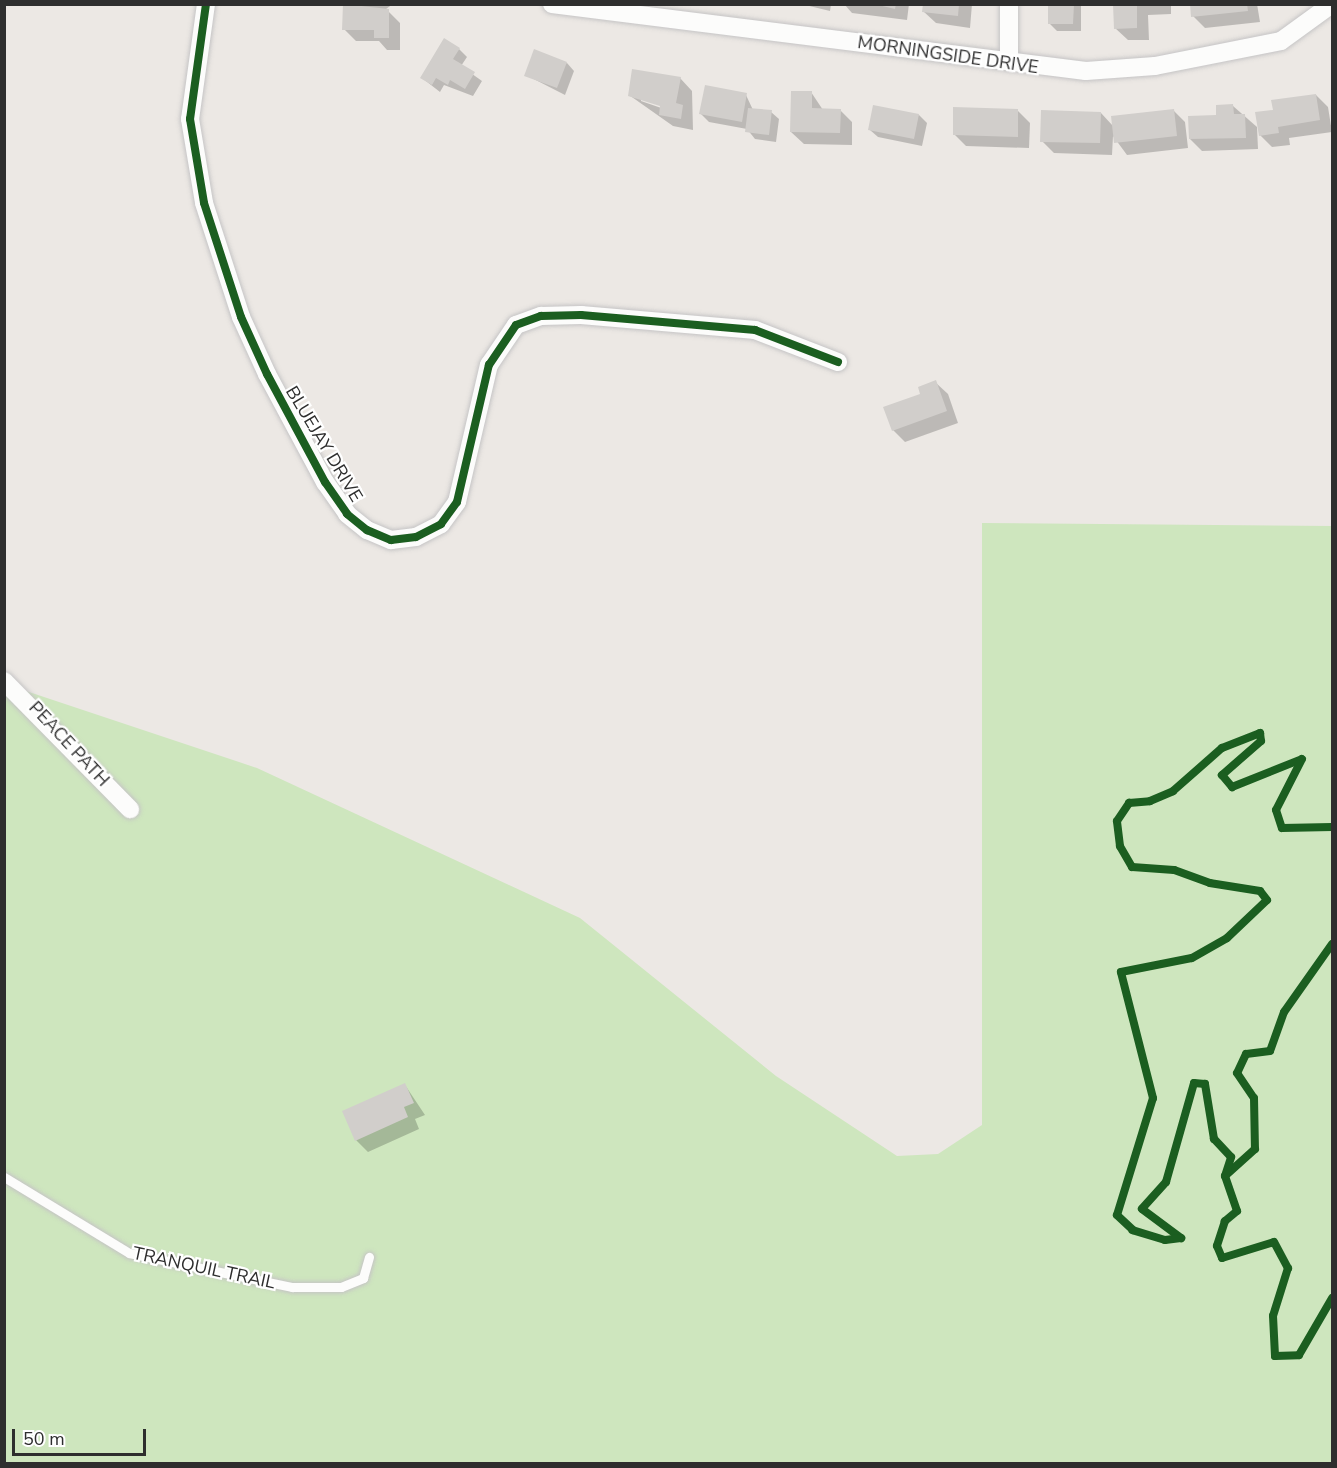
<!DOCTYPE html>
<style>
body{margin:0}
#map{position:relative;width:1337px;height:1468px;overflow:hidden;background:#ece8e4;font-family:"Nunito Sans",sans-serif}
div>[style]{position:absolute}
.green>*{inset:0;background:#cee6be}
.shadow>*{inset:0;background:#0003}
.building>*{inset:0;background:#d1cecb}
.roads{filter:drop-shadow(0 0 2px #c5c4c5) drop-shadow(0 0 2px #c5c4c5)}
.lane>*{height:9px;margin:-4.5px;padding:0 4.5px;transform-origin:4.5px;border-radius:4.5px;background:#fcfcfb}
.street>*{height:18px;margin:-9px;padding:0 9px;transform-origin:9px;border-radius:9px;background:#fcfcfb}
.cycleway>*{height:8px;margin:-4px;padding:0 4px;transform-origin:4px;border-radius:4px;background:#1b5e20}
span{translate:-50% -50%;white-space:nowrap;text-align:center;line-height:1.15;-webkit-text-stroke:4.5px #fff;paint-order:stroke}
.street-label{font-size:18px;color:#2e2e2e}
.frame{position:absolute;inset:0;border:6px solid #2e2e2e;pointer-events:none}
.scale{position:absolute;left:12px;top:1429px;width:134px;height:27px;box-sizing:border-box;border:3px solid #2e2e2e;border-top:0;padding-left:8px;font-size:18px;line-height:21px;white-space:nowrap;color:#2e2e2e;-webkit-text-stroke:4px #fff;paint-order:stroke}
</style>
<div id="map">
<div class="green">
<i style="clip-path:polygon(982px 523px,1332px 526px,1332px 1463px,5px 1464px,5px 684px,257px 768px,580px 918px,776px 1076px,897px 1156px,938px 1154px,982px 1125px)"></i>
</div>
<div class="shadow">
<i style="clip-path:polygon(344px 4px,393px 4px,386px 9px,400px 23px,400px 50px,387px 50px,379px 41px,356px 41px,344px 29px)"></i>
<i style="clip-path:polygon(801px 4px,831px 4px,830px 11px)"></i>
<i style="clip-path:polygon(844px 4px,909px 4px,907px 20px,852px 13px)"></i>
<i style="clip-path:polygon(924px 4px,972px 4px,970px 28px,936px 23px,923px 11px)"></i>
<i style="clip-path:polygon(1049px 4px,1081px 4px,1081px 31px,1057px 31px,1049px 23px)"></i>
<i style="clip-path:polygon(1115px 4px,1171px 4px,1171px 14px,1148px 15px,1149px 40px,1128px 40px,1115px 28px)"></i>
<i style="clip-path:polygon(1192px 4px,1257px 4px,1260px 22px,1205px 28px,1193px 16px)"></i>
<i style="clip-path:polygon(459px 49px,467px 57px,461px 66px,482px 81px,473px 96px,444px 85px,440px 92px,422px 78px)"></i>
<i style="clip-path:polygon(567px 63px,574px 71px,565px 95px,526px 75px)"></i>
<i style="clip-path:polygon(evenodd,680px 78px,692px 91px,693px 130px,673px 126px,629px 95px,680px 78px,641px 98px,668px 107px,667px 110px,641px 101px,641px 98px)"></i>
<i style="clip-path:polygon(811px 92px,823px 110px,840px 110px,852px 122px,852px 145px,804px 144px,791px 132px)"></i>
<i style="clip-path:polygon(746px 95px,753px 110px,771px 112px,779px 119px,776px 142px,755px 139px,747px 129px,709px 122px,701px 114px)"></i>
<i style="clip-path:polygon(1316px 95px,1328px 107px,1332px 132px,1289px 138px,1290px 145px,1272px 147px,1260px 135px)"></i>
<i style="clip-path:polygon(1233px 106px,1257px 127px,1258px 149px,1202px 151px,1190px 139px)"></i>
<i style="clip-path:polygon(1173px 110px,1185px 122px,1188px 148px,1127px 155px,1113px 136px,1112px 155px,1054px 153px,1042px 141px,1101px 113px,1113px 126px)"></i>
<i style="clip-path:polygon(1018px 111px,1030px 123px,1029px 148px,966px 146px,954px 134px)"></i>
<i style="clip-path:polygon(919px 115px,927px 123px,922px 146px,878px 137px,870px 130px)"></i>
<i style="clip-path:polygon(935px 382px,948px 394px,958px 423px,905px 442px,893px 430px)"></i>
<i style="clip-path:polygon(405px 1085px,425px 1115px,415px 1119px,419px 1129px,368px 1152px,356px 1140px)"></i>
</div>
<div class="building">
<i style="clip-path:polygon(343px 4px,389px 9px,389px 38px,374px 38px,374px 30px,342px 30px)"></i>
<i style="clip-path:polygon(874px 4px,896px 4px,895px 9px)"></i>
<i style="clip-path:polygon(923px 4px,959px 4px,958px 16px,922px 12px)"></i>
<i style="clip-path:polygon(1048px 4px,1074px 4px,1073px 24px,1048px 24px)"></i>
<i style="clip-path:polygon(1113px 4px,1137px 4px,1137px 28px,1114px 29px)"></i>
<i style="clip-path:polygon(1190px 4px,1247px 4px,1248px 11px,1191px 17px)"></i>
<i style="clip-path:polygon(444px 38px,460px 48px,453px 59px,475px 72px,465px 89px,450px 80px,448px 85px,436px 78px,432px 85px,420px 78px)"></i>
<i style="clip-path:polygon(534px 49px,567px 62px,557px 88px,524px 76px)"></i>
<i style="clip-path:polygon(632px 69px,681px 77px,676px 103px,683px 105px,681px 119px,659px 115px,660px 106px,628px 96px)"></i>
<i style="clip-path:polygon(705px 85px,747px 93px,742px 122px,699px 114px)"></i>
<i style="clip-path:polygon(791px 91px,812px 91px,812px 108px,841px 109px,840px 133px,790px 132px)"></i>
<i style="clip-path:polygon(1316px 94px,1320px 120px,1278px 127px,1279px 133px,1259px 136px,1255px 112px,1273px 110px,1271px 100px)"></i>
<i style="clip-path:polygon(1233px 104px,1234px 114px,1245px 114px,1246px 138px,1189px 139px,1188px 116px,1216px 115px,1216px 105px)"></i>
<i style="clip-path:polygon(873px 105px,919px 114px,914px 139px,868px 130px)"></i>
<i style="clip-path:polygon(953px 107px,1018px 109px,1018px 137px,953px 135px)"></i>
<i style="clip-path:polygon(748px 108px,772px 110px,769px 135px,745px 132px)"></i>
<i style="clip-path:polygon(1174px 109px,1177px 136px,1114px 143px,1111px 116px)"></i>
<i style="clip-path:polygon(1041px 110px,1101px 112px,1100px 143px,1040px 142px)"></i>
<i style="clip-path:polygon(936px 380px,947px 411px,892px 431px,883px 407px,920px 394px,918px 387px)"></i>
<i style="clip-path:polygon(405px 1083px,414px 1103px,404px 1107px,408px 1117px,355px 1141px,342px 1111px)"></i>
</div>
<div class="roads">
<div class="lane">
<i style="left:4px;top:1177px;width:146px;rotate:31.3deg"></i>
<i style="left:129px;top:1253px;width:167px;rotate:11.8deg"></i>
<i style="left:292px;top:1287px;width:49px"></i>
<i style="left:341px;top:1287px;width:24px;rotate:-22deg"></i>
<i style="left:363px;top:1278px;width:22px;rotate:-74deg"></i>
</div>
<div class="street">
<i style="left:206px;top:4px;width:116px;rotate:97.9deg"></i>
<i style="left:190px;top:119px;width:85px;rotate:80.5deg"></i>
<i style="left:204px;top:203px;width:120px;rotate:72deg"></i>
<i style="left:241px;top:317px;width:63px;rotate:65.5deg"></i>
<i style="left:267px;top:374px;width:123px;rotate:61.8deg"></i>
<i style="left:325px;top:482px;width:39px;rotate:55deg"></i>
<i style="left:347px;top:514px;width:26px;rotate:39deg"></i>
<i style="left:367px;top:530px;width:26px;rotate:23deg"></i>
<i style="left:391px;top:540px;width:25px;rotate:-7deg"></i>
<i style="left:416px;top:537px;width:28px;rotate:-27deg"></i>
<i style="left:441px;top:524px;width:27px;rotate:-54deg"></i>
<i style="left:457px;top:502px;width:141px;rotate:-76.9deg"></i>
<i style="left:489px;top:365px;width:48px;rotate:-56deg"></i>
<i style="left:516px;top:325px;width:27px;rotate:-20deg"></i>
<i style="left:541px;top:316px;width:40px;rotate:-1.4deg"></i>
<i style="left:581px;top:315px;width:175px;rotate:4.9deg"></i>
<i style="left:755px;top:330px;width:89px;rotate:21.1deg"></i>
<i style="left:552px;top:4px;width:538px;rotate:7.15deg"></i>
<i style="left:1086px;top:71px;width:69px;rotate:-4.1deg"></i>
<i style="left:1155px;top:66px;width:128px;rotate:-11.2deg"></i>
<i style="left:1281px;top:41px;width:63px;rotate:-36deg"></i>
<i style="left:1009px;top:62px;width:58px;rotate:-90deg"></i>
<i style="left:4px;top:681px;width:180px;rotate:45.5deg"></i>
</div>
</div>
<div class="cycleway">
<i style="left:206px;top:4px;width:116px;rotate:97.9deg"></i>
<i style="left:190px;top:119px;width:85px;rotate:80.5deg"></i>
<i style="left:204px;top:203px;width:120px;rotate:72deg"></i>
<i style="left:241px;top:317px;width:63px;rotate:65.5deg"></i>
<i style="left:267px;top:374px;width:123px;rotate:61.8deg"></i>
<i style="left:325px;top:482px;width:39px;rotate:55deg"></i>
<i style="left:347px;top:514px;width:26px;rotate:39deg"></i>
<i style="left:367px;top:530px;width:26px;rotate:23deg"></i>
<i style="left:391px;top:540px;width:25px;rotate:-7deg"></i>
<i style="left:416px;top:537px;width:28px;rotate:-27deg"></i>
<i style="left:441px;top:524px;width:27px;rotate:-54deg"></i>
<i style="left:457px;top:502px;width:141px;rotate:-76.9deg"></i>
<i style="left:489px;top:365px;width:48px;rotate:-56deg"></i>
<i style="left:516px;top:325px;width:27px;rotate:-20deg"></i>
<i style="left:541px;top:316px;width:40px;rotate:-1.4deg"></i>
<i style="left:581px;top:315px;width:175px;rotate:4.9deg"></i>
<i style="left:755px;top:330px;width:89px;rotate:21.1deg"></i>
<i style="left:1332px;top:944px;width:83px;rotate:125.2deg"></i>
<i style="left:1284px;top:1012px;width:41px;rotate:109.7deg"></i>
<i style="left:1270px;top:1051px;width:24px;rotate:173deg"></i>
<i style="left:1246px;top:1054px;width:21px;rotate:115deg"></i>
<i style="left:1237px;top:1073px;width:30px;rotate:56deg"></i>
<i style="left:1254px;top:1098px;width:51px;rotate:88.9deg"></i>
<i style="left:1255px;top:1149px;width:40px;rotate:138deg"></i>
<i style="left:1225px;top:1176px;width:37px;rotate:71deg"></i>
<i style="left:1237px;top:1211px;width:16px;rotate:140deg"></i>
<i style="left:1225px;top:1221px;width:26px;rotate:108deg"></i>
<i style="left:1217px;top:1246px;width:13px;rotate:67deg"></i>
<i style="left:1222px;top:1258px;width:54px;rotate:-17.1deg"></i>
<i style="left:1274px;top:1242px;width:30px;rotate:62deg"></i>
<i style="left:1288px;top:1268px;width:50px;rotate:107.4deg"></i>
<i style="left:1273px;top:1316px;width:40px;rotate:87.1deg"></i>
<i style="left:1275px;top:1356px;width:24px;rotate:-2deg"></i>
<i style="left:1299px;top:1355px;width:66px;rotate:-59.9deg"></i>
<i style="left:1225px;top:1176px;width:20px;rotate:-72deg"></i>
<i style="left:1231px;top:1157px;width:25px;rotate:-133deg"></i>
<i style="left:1214px;top:1139px;width:56px;rotate:-99.3deg"></i>
<i style="left:1205px;top:1084px;width:11px;rotate:-175deg"></i>
<i style="left:1194px;top:1083px;width:103px;rotate:105.8deg"></i>
<i style="left:1166px;top:1182px;width:36px;rotate:132deg"></i>
<i style="left:1142px;top:1209px;width:49px;rotate:36.6deg"></i>
<i style="left:1181px;top:1238px;width:16px;rotate:173deg"></i>
<i style="left:1165px;top:1240px;width:34px;rotate:-163deg"></i>
<i style="left:1133px;top:1230px;width:22px;rotate:-137deg"></i>
<i style="left:1117px;top:1215px;width:122px;rotate:-72.9deg"></i>
<i style="left:1153px;top:1098px;width:130px;rotate:-104.3deg"></i>
<i style="left:1121px;top:972px;width:72px;rotate:-11.2deg"></i>
<i style="left:1192px;top:958px;width:40px;rotate:-29.7deg"></i>
<i style="left:1227px;top:938px;width:55px;rotate:-43.5deg"></i>
<i style="left:1267px;top:900px;width:11px;rotate:-128deg"></i>
<i style="left:1260px;top:891px;width:51px;rotate:-170.9deg"></i>
<i style="left:1210px;top:883px;width:38px;rotate:-160deg"></i>
<i style="left:1174px;top:870px;width:42px;rotate:-175.9deg"></i>
<i style="left:1132px;top:867px;width:24px;rotate:-120deg"></i>
<i style="left:1120px;top:846px;width:25px;rotate:-97deg"></i>
<i style="left:1117px;top:821px;width:22px;rotate:-56deg"></i>
<i style="left:1129px;top:803px;width:21px;rotate:-5deg"></i>
<i style="left:1150px;top:801px;width:25px;rotate:-23deg"></i>
<i style="left:1173px;top:791px;width:65px;rotate:-41.3deg"></i>
<i style="left:1222px;top:748px;width:41px;rotate:-21.5deg"></i>
<i style="left:1260px;top:733px;width:8px;rotate:83deg"></i>
<i style="left:1261px;top:741px;width:52px;rotate:138.9deg"></i>
<i style="left:1222px;top:775px;width:16px;rotate:50deg"></i>
<i style="left:1232px;top:787px;width:75px;rotate:-21.8deg"></i>
<i style="left:1302px;top:759px;width:57px;rotate:117deg"></i>
<i style="left:1276px;top:810px;width:19px;rotate:72deg"></i>
<i style="left:1282px;top:828px;width:50px;rotate:-1.1deg"></i>
</div>
<div class="street-label">
<span style="left:948px;top:55px;rotate:8deg">MORNINGSIDE DRIVE</span>
<span style="left:324px;top:444px;rotate:59deg">BLUEJAY DRIVE</span>
<span style="left:69px;top:744px;rotate:47deg">PEACE PATH</span>
<span style="left:204px;top:1268px;rotate:12deg">TRANQUIL TRAIL</span>
</div>
<div class="frame"></div>
<div class="scale">50 m</div>
</div>
